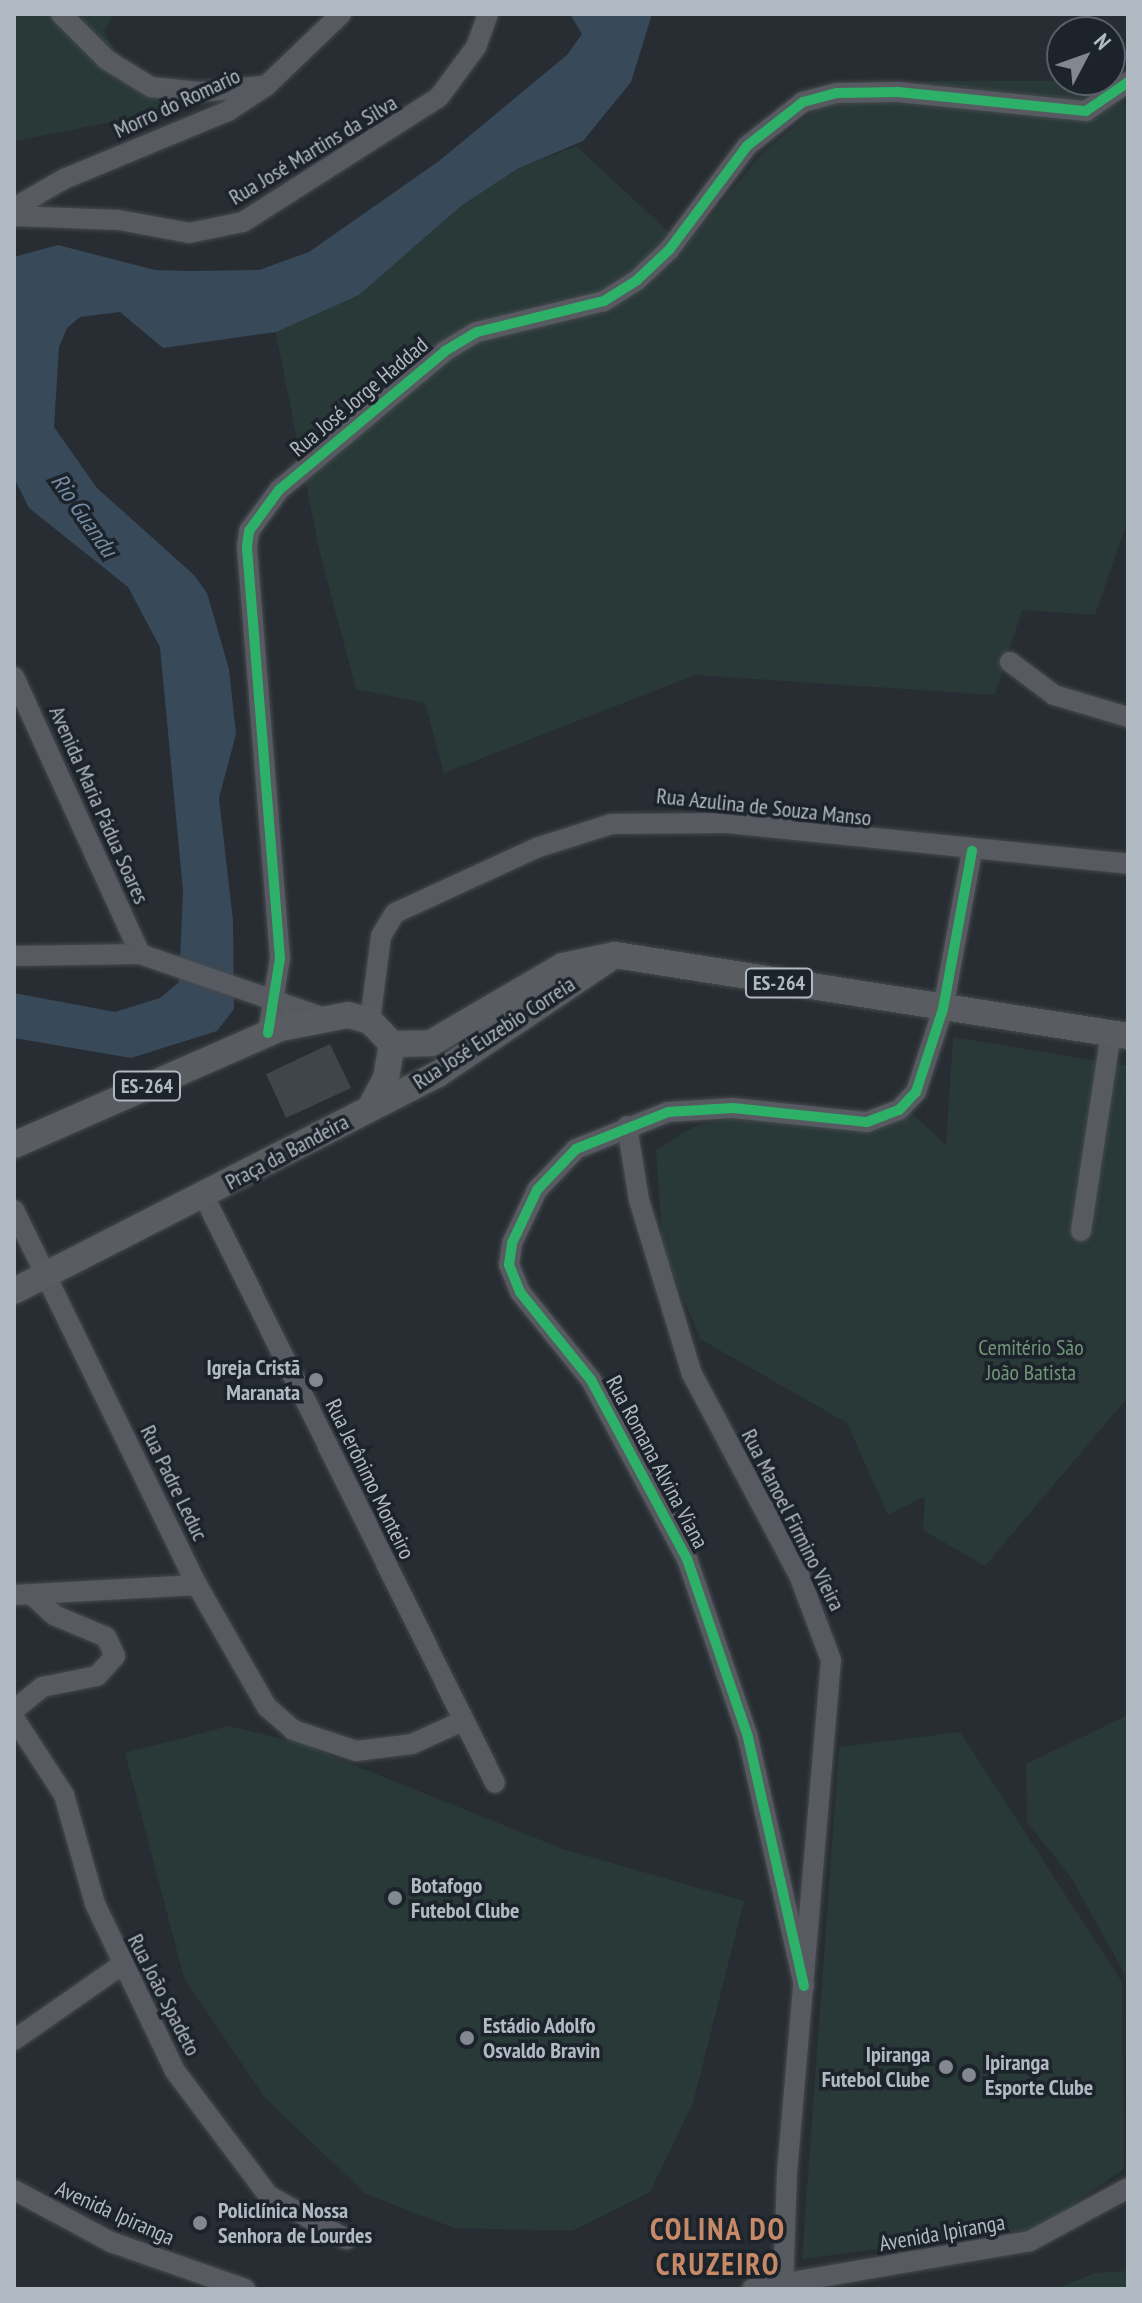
<!DOCTYPE html>
<meta charset="utf-8">
<style>
body{margin:0}
#map{position:relative;width:1142px;height:2303px;overflow:hidden;background:#272d32;font-family:"PT Sans Narrow",sans-serif}
div>[style]{position:absolute}
.green>*{inset:0;background:#283938}
.water>*{inset:0;background:#38495a}
.building>*{inset:0;background:#40454a}
.roads{filter:drop-shadow(0 0 2px #45494d) drop-shadow(0 0 2px #45494d)}
.minor>*{height:20px;margin:-10px;padding:0 10px;transform-origin:10px;border-radius:10px;background:#575a60}
.major>*{height:26px;margin:-13px;padding:0 13px;transform-origin:13px;border-radius:13px;background:#595d62}
.cycleway>*{height:10px;margin:-5px;padding:0 5px;transform-origin:5px;border-radius:5px;background:#2db169}
.dots>*{width:22px;height:22px;translate:-50% -50%;box-sizing:border-box;border:4px solid #1c232b;border-radius:50%}
span{translate:-50% -50%;white-space:nowrap;text-align:center;line-height:1.15;-webkit-text-stroke:7px #1c232b;paint-order:stroke}
.shield-label span{padding:2px 6px;background:#1c232b;border:2px solid;border-radius:6px;-webkit-text-stroke-width:0}
.shield-label{font-size:20px;color:#b1b9c3;font-weight:700}
.street-label{font-size:22px;color:#b1b9c3}
.park-label{font-size:22px;color:#729678}
.poi-label{font-size:22px;color:#b1b9c3;font-weight:700}
.right{translate:-100% -50%;text-align:right}
.left{translate:0 -50%;text-align:left}
.water-label{font-size:24px;color:#748ca4;font-style:italic}
.district-label{font-size:30px;color:#c78a68;font-weight:700;letter-spacing:2px}
.frame{position:absolute;inset:0;border:16px solid #b1b9c3;pointer-events:none}
.north{position:absolute;left:1046px;top:16px;width:80px;height:80px;box-sizing:border-box;background:#1c232b;border:2px solid #585f68;border-radius:50%;rotate:49deg;font-size:22px;font-weight:700;line-height:32px;text-align:center;color:#b1b9c3}
.north::after{content:'';display:block;margin:auto;width:28px;height:36px;background:#818890;clip-path:polygon(50% 0,100% 100%,50% 72%,0 100%)}
</style>
<div id="map">
<div class="green">
<i style="clip-path:polygon(14px 14px,114px 14px,104px 32px,123px 65px,150px 78px,165px 106px,148px 115px,14px 141px)"></i>
<i style="clip-path:polygon(934px 81px,1064px 81px,1128px 105px,1128px 519px,1095px 615px,1022px 610px,995px 695px,695px 675px,444px 773px,425px 703px,356px 689px,319px 549px,275px 329px,359px 295px,461px 206px,517px 169px,576px 146px,685px 247px,763px 152px,828px 99px)"></i>
<i style="clip-path:polygon(953px 1037px,1128px 1066px,1128px 1397px,985px 1566px,923px 1530px,925px 1496px,888px 1515px,847px 1423px,700px 1339px,663px 1249px,656px 1150px,693px 1127px,764px 1111px,907px 1109px,946px 1145px)"></i>
<i style="clip-path:polygon(1128px 1715px,1128px 1980px,1072px 1879px,1027px 1822px,1026px 1764px)"></i>
<i style="clip-path:polygon(229px 1726px,299px 1743px,563px 1849px,744px 1901px,693px 2103px,650px 2192px,572px 2231px,454px 2228px,366px 2194px,265px 2098px,184px 1978px,125px 1753px)"></i>
<i style="clip-path:polygon(960px 1732px,1122px 1982px,1124px 2169px,1038px 2228px,802px 2259px,839px 1747px)"></i>
<i style="clip-path:polygon(1128px 2271px,1128px 2289px,1055px 2289px,1095px 2273px)"></i>
</div>
<div class="water">
<i style="clip-path:polygon(570px 14px,652px 14px,631px 82px,583px 141px,517px 169px,461px 206px,359px 295px,276px 332px,163px 348px,120px 312px,80px 317px,67px 328px,59px 347px,54px 427px,97px 488px,194px 575px,207px 593px,229px 669px,236px 734px,219px 798px,233px 921px,234px 1009px,217px 1031px,131px 1058px,14px 1038px,14px 993px,115px 1012px,160px 998px,179px 982px,183px 891px,160px 647px,128px 587px,29px 508px,16px 482px,14px 257px,58px 245px,155px 270px,189px 271px,259px 270px,309px 252px,439px 161px,567px 55px,582px 34px)"></i>
</div>
<div class="building">
<i style="clip-path:polygon(330px 1044px,351px 1088px,286px 1118px,266px 1074px)"></i>
</div>
<div class="roads">
<div class="minor">
<i style="left:61px;top:14px;width:65px;rotate:45deg"></i>
<i style="left:107px;top:60px;width:52px;rotate:31.5deg"></i>
<i style="left:151px;top:87px;width:49px;rotate:5.8deg"></i>
<i style="left:200px;top:92px;width:62px;rotate:-5.5deg"></i>
<i style="left:14px;top:208px;width:58px;rotate:-30.1deg"></i>
<i style="left:64px;top:179px;width:178px;rotate:-22.5deg"></i>
<i style="left:228px;top:111px;width:45px;rotate:-33.3deg"></i>
<i style="left:266px;top:86px;width:104px;rotate:-43.8deg"></i>
<i style="left:14px;top:216px;width:105px;rotate:2.2deg"></i>
<i style="left:119px;top:220px;width:71px;rotate:10.5deg"></i>
<i style="left:189px;top:233px;width:55px;rotate:-11.5deg"></i>
<i style="left:243px;top:222px;width:232px;rotate:-32.5deg"></i>
<i style="left:439px;top:97px;width:62px;rotate:-53.5deg"></i>
<i style="left:476px;top:47px;width:35px;rotate:-70deg"></i>
<i style="left:1010px;top:662px;width:55px;rotate:36.9deg"></i>
<i style="left:1054px;top:695px;width:77px;rotate:16.6deg"></i>
<i style="left:14px;top:677px;width:304px;rotate:65.5deg"></i>
<i style="left:14px;top:956px;width:126px;rotate:-0.9deg"></i>
<i style="left:140px;top:954px;width:196px;rotate:19.1deg"></i>
<i style="left:370px;top:1021px;width:86px;rotate:-82.6deg"></i>
<i style="left:381px;top:936px;width:27px;rotate:-59deg"></i>
<i style="left:395px;top:913px;width:155px;rotate:-24.7deg"></i>
<i style="left:536px;top:848px;width:79px;rotate:-17.7deg"></i>
<i style="left:611px;top:824px;width:116px;rotate:-0.5deg"></i>
<i style="left:727px;top:823px;width:403px;rotate:5.8deg"></i>
<i style="left:268px;top:1033px;width:76px;rotate:-80.9deg"></i>
<i style="left:280px;top:958px;width:413px;rotate:-94.6deg"></i>
<i style="left:247px;top:546px;width:15px;rotate:-82deg"></i>
<i style="left:249px;top:531px;width:51px;rotate:-53.8deg"></i>
<i style="left:279px;top:490px;width:217px;rotate:-39.9deg"></i>
<i style="left:445px;top:351px;width:37px;rotate:-31deg"></i>
<i style="left:477px;top:332px;width:131px;rotate:-13.7deg"></i>
<i style="left:604px;top:301px;width:39px;rotate:-32deg"></i>
<i style="left:637px;top:280px;width:44px;rotate:-43.2deg"></i>
<i style="left:669px;top:250px;width:130px;rotate:-53.1deg"></i>
<i style="left:747px;top:146px;width:71px;rotate:-38.2deg"></i>
<i style="left:803px;top:102px;width:35px;rotate:-15deg"></i>
<i style="left:837px;top:93px;width:61px;rotate:-0.9deg"></i>
<i style="left:898px;top:92px;width:189px;rotate:5.8deg"></i>
<i style="left:1086px;top:111px;width:51px;rotate:-34.6deg"></i>
<i style="left:627px;top:1126px;width:75px;rotate:80.8deg"></i>
<i style="left:639px;top:1200px;width:182px;rotate:73.1deg"></i>
<i style="left:692px;top:1374px;width:228px;rotate:62deg"></i>
<i style="left:799px;top:1575px;width:91px;rotate:69.4deg"></i>
<i style="left:831px;top:1660px;width:515px;rotate:94.9deg"></i>
<i style="left:787px;top:2173px;width:116px;rotate:92deg"></i>
<i style="left:204px;top:1196px;width:655px;rotate:63.63deg"></i>
<i style="left:14px;top:1210px;width:417px;rotate:64deg"></i>
<i style="left:197px;top:1585px;width:141px;rotate:60.2deg"></i>
<i style="left:267px;top:1707px;width:35px;rotate:41deg"></i>
<i style="left:293px;top:1730px;width:66px;rotate:18.4deg"></i>
<i style="left:356px;top:1751px;width:56px;rotate:-7.1deg"></i>
<i style="left:412px;top:1744px;width:56px;rotate:-24.3deg"></i>
<i style="left:1081px;top:1231px;width:200px;rotate:-81.4deg"></i>
<i style="left:14px;top:1595px;width:183px;rotate:-3.1deg"></i>
<i style="left:14px;top:1710px;width:36px;rotate:-39deg"></i>
<i style="left:42px;top:1687px;width:56px;rotate:-11.3deg"></i>
<i style="left:97px;top:1676px;width:27px;rotate:-48deg"></i>
<i style="left:115px;top:1656px;width:21px;rotate:-115deg"></i>
<i style="left:106px;top:1637px;width:56px;rotate:-157.1deg"></i>
<i style="left:54px;top:1615px;width:30px;rotate:-138deg"></i>
<i style="left:14px;top:1718px;width:92px;rotate:57deg"></i>
<i style="left:64px;top:1795px;width:113px;rotate:74.1deg"></i>
<i style="left:95px;top:1904px;width:185px;rotate:64.4deg"></i>
<i style="left:175px;top:2071px;width:155px;rotate:53.1deg"></i>
<i style="left:268px;top:2195px;width:90px;rotate:29.4deg"></i>
<i style="left:804px;top:1986px;width:255px;rotate:-102.7deg"></i>
<i style="left:748px;top:1737px;width:188px;rotate:-108.9deg"></i>
<i style="left:687px;top:1559px;width:203px;rotate:-118.2deg"></i>
<i style="left:591px;top:1380px;width:113px;rotate:-128.9deg"></i>
<i style="left:520px;top:1292px;width:29px;rotate:-112deg"></i>
<i style="left:509px;top:1265px;width:22px;rotate:-82deg"></i>
<i style="left:512px;top:1243px;width:59px;rotate:-64.7deg"></i>
<i style="left:537px;top:1190px;width:57px;rotate:-46.4deg"></i>
<i style="left:576px;top:1149px;width:99px;rotate:-21.9deg"></i>
<i style="left:668px;top:1112px;width:65px;rotate:-3.5deg"></i>
<i style="left:733px;top:1108px;width:135px;rotate:6deg"></i>
<i style="left:867px;top:1122px;width:34px;rotate:-21deg"></i>
<i style="left:899px;top:1110px;width:25px;rotate:-47deg"></i>
<i style="left:916px;top:1092px;width:87px;rotate:-72deg"></i>
<i style="left:943px;top:1009px;width:161px;rotate:-79.6deg"></i>
<i style="left:14px;top:2040px;width:129px;rotate:-34.9deg"></i>
<i style="left:14px;top:2190px;width:110px;rotate:28.2deg"></i>
<i style="left:111px;top:2242px;width:142px;rotate:19.3deg"></i>
<i style="left:752px;top:2289px;width:282px;rotate:-9.8deg"></i>
<i style="left:1030px;top:2241px;width:111px;rotate:-28.4deg"></i>
</div>
<div class="major">
<i style="left:392px;top:1044px;width:39px;rotate:-1deg"></i>
<i style="left:431px;top:1043px;width:153px;rotate:-30.3deg"></i>
<i style="left:563px;top:966px;width:53px;rotate:-11.9deg"></i>
<i style="left:615px;top:955px;width:519px;rotate:8.97deg"></i>
<i style="left:370px;top:1108px;width:34px;rotate:-62deg"></i>
<i style="left:386px;top:1078px;width:35px;rotate:-80deg"></i>
<i style="left:14px;top:1145px;width:292px;rotate:-23.7deg"></i>
<i style="left:281px;top:1028px;width:68px;rotate:-11deg"></i>
<i style="left:348px;top:1015px;width:23px;rotate:15deg"></i>
<i style="left:370px;top:1021px;width:32px;rotate:46deg"></i>
<i style="left:14px;top:1291px;width:476px;rotate:-27.1deg"></i>
<i style="left:438px;top:1074px;width:204px;rotate:-34deg"></i>
</div>
</div>
<div class="cycleway">
<i style="left:268px;top:1033px;width:76px;rotate:-80.9deg"></i>
<i style="left:280px;top:958px;width:413px;rotate:-94.6deg"></i>
<i style="left:247px;top:546px;width:15px;rotate:-82deg"></i>
<i style="left:249px;top:531px;width:51px;rotate:-53.8deg"></i>
<i style="left:279px;top:490px;width:217px;rotate:-39.9deg"></i>
<i style="left:445px;top:351px;width:37px;rotate:-31deg"></i>
<i style="left:477px;top:332px;width:131px;rotate:-13.7deg"></i>
<i style="left:604px;top:301px;width:39px;rotate:-32deg"></i>
<i style="left:637px;top:280px;width:44px;rotate:-43.2deg"></i>
<i style="left:669px;top:250px;width:130px;rotate:-53.1deg"></i>
<i style="left:747px;top:146px;width:71px;rotate:-38.2deg"></i>
<i style="left:803px;top:102px;width:35px;rotate:-15deg"></i>
<i style="left:837px;top:93px;width:61px;rotate:-0.9deg"></i>
<i style="left:898px;top:92px;width:189px;rotate:5.8deg"></i>
<i style="left:1086px;top:111px;width:51px;rotate:-34.6deg"></i>
<i style="left:804px;top:1986px;width:255px;rotate:-102.7deg"></i>
<i style="left:748px;top:1737px;width:188px;rotate:-108.9deg"></i>
<i style="left:687px;top:1559px;width:203px;rotate:-118.2deg"></i>
<i style="left:591px;top:1380px;width:113px;rotate:-128.9deg"></i>
<i style="left:520px;top:1292px;width:29px;rotate:-112deg"></i>
<i style="left:509px;top:1265px;width:22px;rotate:-82deg"></i>
<i style="left:512px;top:1243px;width:59px;rotate:-64.7deg"></i>
<i style="left:537px;top:1190px;width:57px;rotate:-46.4deg"></i>
<i style="left:576px;top:1149px;width:99px;rotate:-21.9deg"></i>
<i style="left:668px;top:1112px;width:65px;rotate:-3.5deg"></i>
<i style="left:733px;top:1108px;width:135px;rotate:6deg"></i>
<i style="left:867px;top:1122px;width:34px;rotate:-21deg"></i>
<i style="left:899px;top:1110px;width:25px;rotate:-47deg"></i>
<i style="left:916px;top:1092px;width:87px;rotate:-72deg"></i>
<i style="left:943px;top:1009px;width:161px;rotate:-79.6deg"></i>
</div>
<div class="dots">
<i style="left:316px;top:1380px;background:#818890"></i>
<i style="left:395px;top:1898px;background:#818890"></i>
<i style="left:467px;top:2038px;background:#818890"></i>
<i style="left:946px;top:2067px;background:#818890"></i>
<i style="left:969px;top:2075px;background:#818890"></i>
<i style="left:200px;top:2223px;background:#818890"></i>
</div>
<div class="shield-label">
<span style="left:779px;top:983px">ES-264</span>
<span style="left:147px;top:1086px">ES-264</span>
</div>
<div class="street-label">
<span style="left:177px;top:103px;rotate:-25deg">Morro do Romario</span>
<span style="left:313px;top:150px;rotate:-31deg">Rua José Martins da Silva</span>
<span style="left:359px;top:397px;rotate:-40deg">Rua José Jorge Haddad</span>
<span style="left:99px;top:805px;rotate:66deg">Avenida Maria Pádua Soares</span>
<span style="left:764px;top:807px;rotate:6deg">Rua Azulina de Souza Manso</span>
<span style="left:494px;top:1033px;rotate:-33deg">Rua José Euzebio Correia</span>
<span style="left:287px;top:1152px;rotate:-28deg">Praça da Bandeira</span>
<span style="left:657px;top:1462px;rotate:62deg">Rua Romana Alvina Viana</span>
<span style="left:370px;top:1479px;rotate:64deg">Rua Jerônimo Monteiro</span>
<span style="left:174px;top:1483px;rotate:64deg">Rua Padre Leduc</span>
<span style="left:793px;top:1520px;rotate:63deg">Rua Manoel Firmino Vieira</span>
<span style="left:164px;top:1995px;rotate:63deg">Rua João Spadeto</span>
<span style="left:115px;top:2213px;rotate:24deg">Avenida Ipiranga</span>
<span style="left:942px;top:2233px;rotate:-10deg">Avenida Ipiranga</span>
</div>
<div class="park-label">
<span style="left:1031px;top:1360px">Cemitério São<br>João Batista</span>
</div>
<div class="poi-label">
<span class="right" style="left:300px;top:1380px">Igreja Cristã<br>Maranata</span>
<span class="left" style="left:411px;top:1898px">Botafogo<br>Futebol Clube</span>
<span class="left" style="left:483px;top:2038px">Estádio Adolfo<br>Osvaldo Bravin</span>
<span class="right" style="left:930px;top:2067px">Ipiranga<br>Futebol Clube</span>
<span class="left" style="left:985px;top:2075px">Ipiranga<br>Esporte Clube</span>
<span class="left" style="left:218px;top:2223px">Policlínica Nossa<br>Senhora de Lourdes</span>
</div>
<div class="water-label">
<span style="left:84px;top:515px;rotate:55deg">Rio Guandu</span>
</div>
<div class="district-label">
<span style="left:718px;top:2246px">COLINA DO<br>CRUZEIRO</span>
</div>
<div class="frame"></div>
<div class="north">N</div>
</div>
